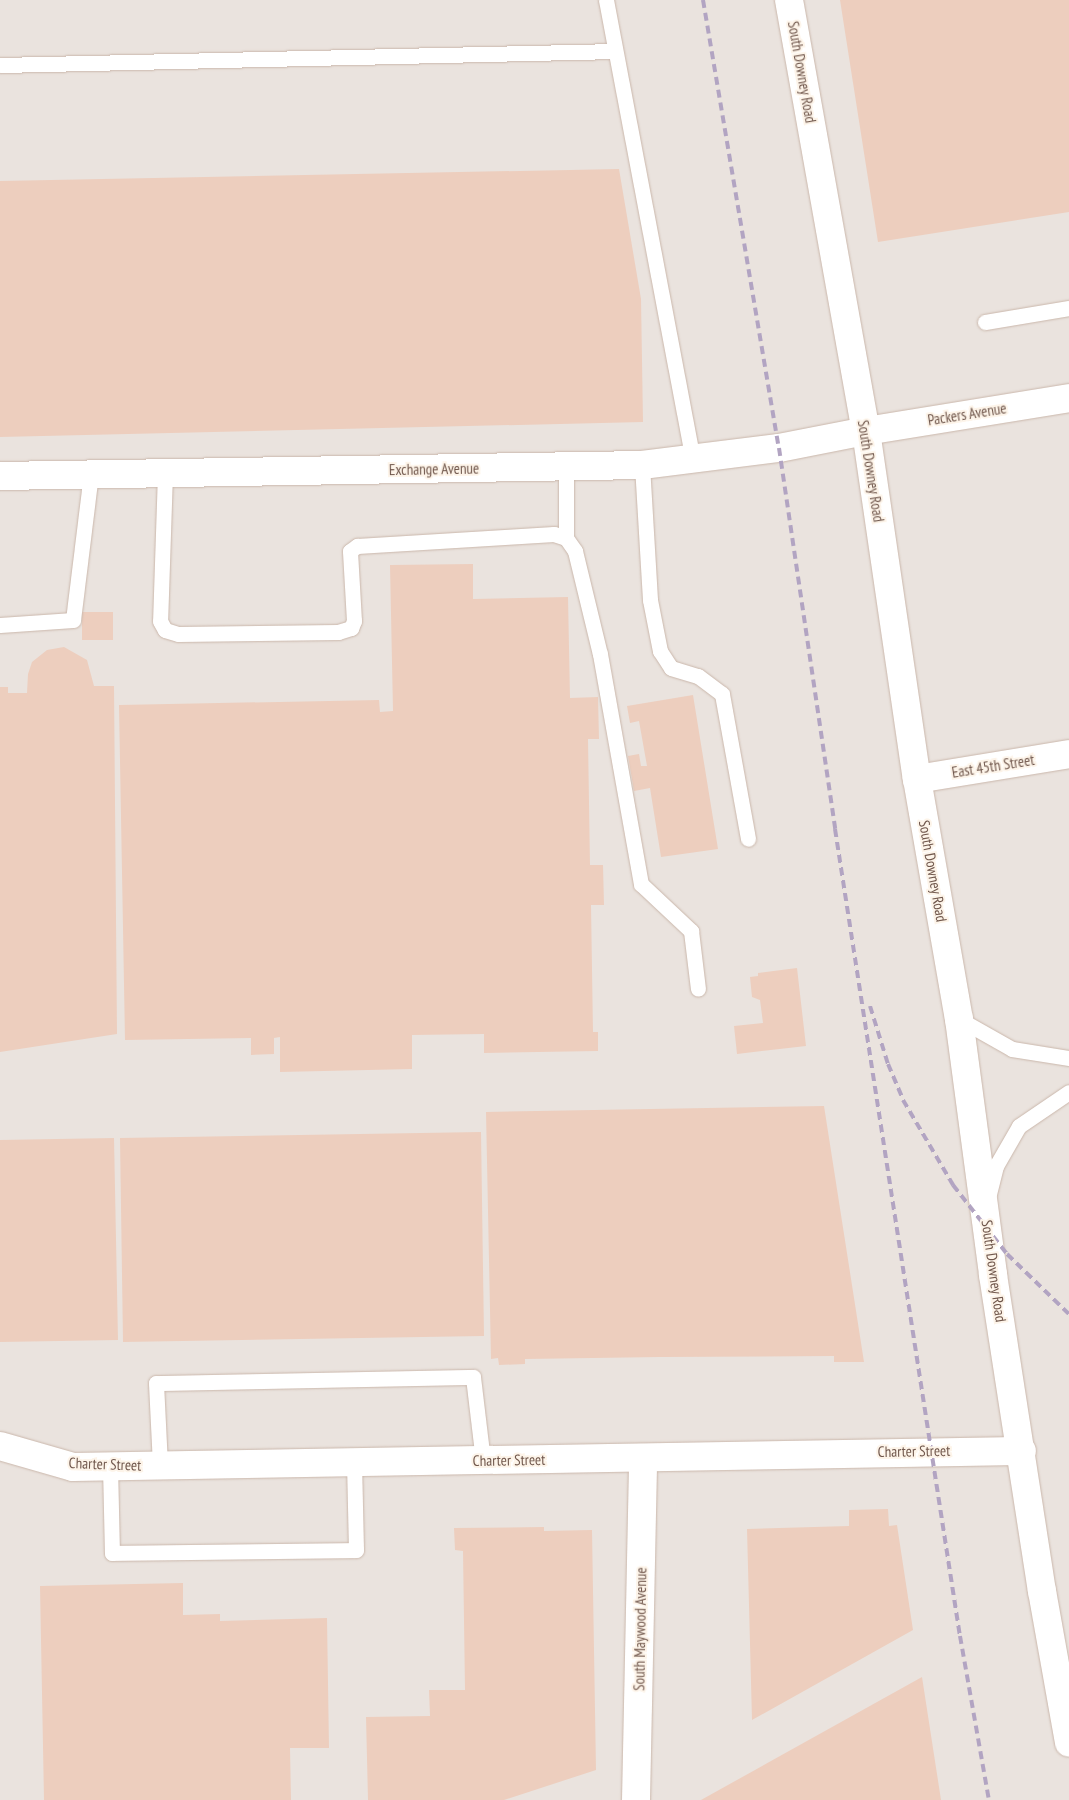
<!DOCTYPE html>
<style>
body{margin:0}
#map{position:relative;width:1069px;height:1800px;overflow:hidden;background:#faf0e4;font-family:"PT Sans Narrow",sans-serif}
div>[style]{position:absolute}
.industrial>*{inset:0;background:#eae3de}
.building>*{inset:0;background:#edcebe}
.roads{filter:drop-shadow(0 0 1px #cab7ab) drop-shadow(0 0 1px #cab7ab)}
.service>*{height:15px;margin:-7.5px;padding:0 7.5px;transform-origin:7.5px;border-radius:7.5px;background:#fff}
.minor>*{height:28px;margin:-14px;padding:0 14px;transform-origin:14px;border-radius:14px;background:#fff}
.secondary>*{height:28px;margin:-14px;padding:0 14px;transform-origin:14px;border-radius:14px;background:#fff}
.rail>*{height:4px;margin-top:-2px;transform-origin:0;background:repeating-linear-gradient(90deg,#b2a4c2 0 8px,transparent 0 13px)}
span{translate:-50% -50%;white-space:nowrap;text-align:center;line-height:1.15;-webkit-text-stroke:4px #fdf4e9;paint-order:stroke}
.street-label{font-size:15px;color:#70574c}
</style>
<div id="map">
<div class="industrial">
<i style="clip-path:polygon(0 0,1069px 0,1069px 1800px,0 1800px)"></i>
</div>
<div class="building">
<i style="clip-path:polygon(840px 0,1069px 0,1069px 212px,878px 242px)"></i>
<i style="clip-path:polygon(619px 169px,641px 299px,643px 422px,0 437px,0 181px)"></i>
<i style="clip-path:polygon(473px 564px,473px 599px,568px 597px,570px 698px,598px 697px,599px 739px,588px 739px,590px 865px,603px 865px,604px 905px,591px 905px,593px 1032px,598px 1032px,598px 1051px,484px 1053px,484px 1034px,412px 1035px,412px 1069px,280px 1072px,280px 1037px,274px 1038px,274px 1054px,251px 1055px,251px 1038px,125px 1040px,119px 705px,379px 700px,380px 712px,393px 711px,390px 565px)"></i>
<i style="clip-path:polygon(82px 612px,113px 612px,113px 640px,82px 640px)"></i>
<i style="clip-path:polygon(64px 647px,87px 660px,94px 686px,114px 686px,117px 1034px,0 1052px,0 687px,8px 687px,8px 693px,27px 693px,28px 674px,32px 662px,47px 650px)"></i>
<i style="clip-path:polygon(693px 695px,718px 849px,661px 857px,650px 788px,634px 791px,628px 756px,639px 754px,641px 766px,647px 766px,639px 721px,630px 723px,627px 706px)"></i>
<i style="clip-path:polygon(797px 968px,806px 1046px,737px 1054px,734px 1026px,763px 1023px,760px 1000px,752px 997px,750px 977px,758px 976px,758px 973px)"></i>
<i style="clip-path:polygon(824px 1106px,864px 1362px,834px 1362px,834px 1356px,660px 1357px,525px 1359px,525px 1364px,499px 1365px,498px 1358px,491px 1359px,486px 1112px)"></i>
<i style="clip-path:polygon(481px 1132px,484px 1336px,123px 1342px,120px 1138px)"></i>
<i style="clip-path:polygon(114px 1138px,118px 1340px,0 1342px,0 1140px)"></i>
<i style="clip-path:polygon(888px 1509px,889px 1526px,897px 1525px,913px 1630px,752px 1720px,747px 1529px,849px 1526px,849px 1510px)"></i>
<i style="clip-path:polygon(544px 1527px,544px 1531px,592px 1530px,596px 1770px,504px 1800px,368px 1800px,366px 1717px,430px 1716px,429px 1690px,465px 1690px,463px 1551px,455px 1550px,454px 1528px)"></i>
<i style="clip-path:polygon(183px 1583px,183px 1615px,220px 1614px,220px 1621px,327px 1618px,329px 1748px,290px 1748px,291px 1800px,44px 1800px,40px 1586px)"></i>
<i style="clip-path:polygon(922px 1677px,941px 1800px,701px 1800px)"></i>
</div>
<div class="roads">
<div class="service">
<i style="left:606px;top:0;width:467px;rotate:79.3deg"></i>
<i style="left:0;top:65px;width:615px;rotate:-1.3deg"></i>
<i style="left:985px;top:322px;width:85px;rotate:-9.5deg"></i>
<i style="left:642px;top:465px;width:135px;rotate:86.6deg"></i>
<i style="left:650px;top:600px;width:52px;rotate:78.9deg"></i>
<i style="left:660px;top:651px;width:20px;rotate:57deg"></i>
<i style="left:671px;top:668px;width:28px;rotate:17deg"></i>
<i style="left:698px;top:676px;width:30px;rotate:37deg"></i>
<i style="left:722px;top:694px;width:147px;rotate:79.8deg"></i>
<i style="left:566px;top:466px;width:72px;rotate:90deg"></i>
<i style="left:566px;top:538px;width:16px;rotate:55deg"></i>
<i style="left:575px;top:551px;width:106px;rotate:76.4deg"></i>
<i style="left:600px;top:654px;width:234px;rotate:79.9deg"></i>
<i style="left:641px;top:884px;width:69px;rotate:43.2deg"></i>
<i style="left:691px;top:931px;width:58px;rotate:83.1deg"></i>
<i style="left:165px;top:473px;width:148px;rotate:91.9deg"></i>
<i style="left:160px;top:621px;width:10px;rotate:61deg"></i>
<i style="left:165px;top:630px;width:14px;rotate:17deg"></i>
<i style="left:178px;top:634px;width:160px;rotate:-0.7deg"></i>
<i style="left:338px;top:632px;width:14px;rotate:-17deg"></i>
<i style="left:351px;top:628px;width:8px;rotate:-67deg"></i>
<i style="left:354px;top:621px;width:70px;rotate:-93.3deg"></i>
<i style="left:350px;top:551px;width:9px;rotate:-36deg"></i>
<i style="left:357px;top:546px;width:197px;rotate:-3.5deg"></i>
<i style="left:554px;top:534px;width:13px;rotate:18deg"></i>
<i style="left:0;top:625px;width:73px;rotate:-3.9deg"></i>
<i style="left:73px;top:620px;width:147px;rotate:-83deg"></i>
<i style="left:959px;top:1019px;width:61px;rotate:29.5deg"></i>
<i style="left:1012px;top:1049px;width:58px;rotate:9deg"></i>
<i style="left:989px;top:1194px;width:29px;rotate:-76deg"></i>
<i style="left:996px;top:1166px;width:46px;rotate:-60.1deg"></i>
<i style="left:1019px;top:1126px;width:60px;rotate:-34.2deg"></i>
<i style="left:160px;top:1465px;width:82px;rotate:-92.8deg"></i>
<i style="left:156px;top:1383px;width:317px;rotate:-1.1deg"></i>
<i style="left:473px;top:1377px;width:85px;rotate:83.2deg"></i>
<i style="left:110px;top:1466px;width:87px;rotate:88.7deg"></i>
<i style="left:112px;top:1553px;width:244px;rotate:-0.7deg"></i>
<i style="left:356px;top:1550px;width:88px;rotate:-91.3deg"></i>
</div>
<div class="minor">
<i style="left:0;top:476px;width:642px;rotate:-0.98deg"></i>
<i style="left:642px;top:465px;width:138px;rotate:-7.1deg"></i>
<i style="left:779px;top:448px;width:89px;rotate:-11.1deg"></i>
<i style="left:866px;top:431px;width:206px;rotate:-9.2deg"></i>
<i style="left:917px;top:779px;width:154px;rotate:-9.3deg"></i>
<i style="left:0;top:1446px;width:76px;rotate:16deg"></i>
<i style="left:73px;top:1467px;width:949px;rotate:-0.97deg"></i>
<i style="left:636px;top:1800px;width:342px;rotate:-88.8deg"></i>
</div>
<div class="secondary">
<i style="left:789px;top:0;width:438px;rotate:79.9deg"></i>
<i style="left:866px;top:431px;width:352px;rotate:81.7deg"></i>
<i style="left:917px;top:779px;width:244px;rotate:80.1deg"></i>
<i style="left:959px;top:1019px;width:258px;rotate:82.4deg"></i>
<i style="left:993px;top:1275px;width:320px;rotate:81.2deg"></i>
<i style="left:1042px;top:1591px;width:154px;rotate:79.9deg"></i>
</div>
</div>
<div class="rail">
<i style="left:703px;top:0;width:454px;rotate:80.4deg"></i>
<i style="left:779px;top:448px;width:385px;rotate:81.6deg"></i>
<i style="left:835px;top:829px;width:817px;rotate:81.2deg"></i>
<i style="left:960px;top:1636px;width:167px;rotate:80deg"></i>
<i style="left:870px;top:1006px;width:61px;rotate:72.8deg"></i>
<i style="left:888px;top:1064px;width:39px;rotate:67deg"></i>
<i style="left:903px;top:1100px;width:99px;rotate:59.5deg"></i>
<i style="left:953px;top:1185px;width:88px;rotate:52deg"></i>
<i style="left:1007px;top:1254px;width:86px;rotate:44.1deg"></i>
</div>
<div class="street-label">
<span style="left:802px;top:72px;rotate:80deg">South Downey Road</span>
<span style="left:967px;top:414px;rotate:-9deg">Packers Avenue</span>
<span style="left:434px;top:469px;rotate:-1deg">Exchange Avenue</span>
<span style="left:871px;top:471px;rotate:81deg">South Downey Road</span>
<span style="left:993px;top:766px;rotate:-9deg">East 45th Street</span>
<span style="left:933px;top:871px;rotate:80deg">South Downey Road</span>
<span style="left:994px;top:1271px;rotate:82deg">South Downey Road</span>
<span style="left:914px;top:1451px;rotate:-1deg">Charter Street</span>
<span style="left:509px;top:1460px;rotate:-1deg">Charter Street</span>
<span style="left:105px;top:1464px;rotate:2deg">Charter Street</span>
<span style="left:640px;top:1629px;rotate:-89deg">South Maywood Avenue</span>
</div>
</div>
